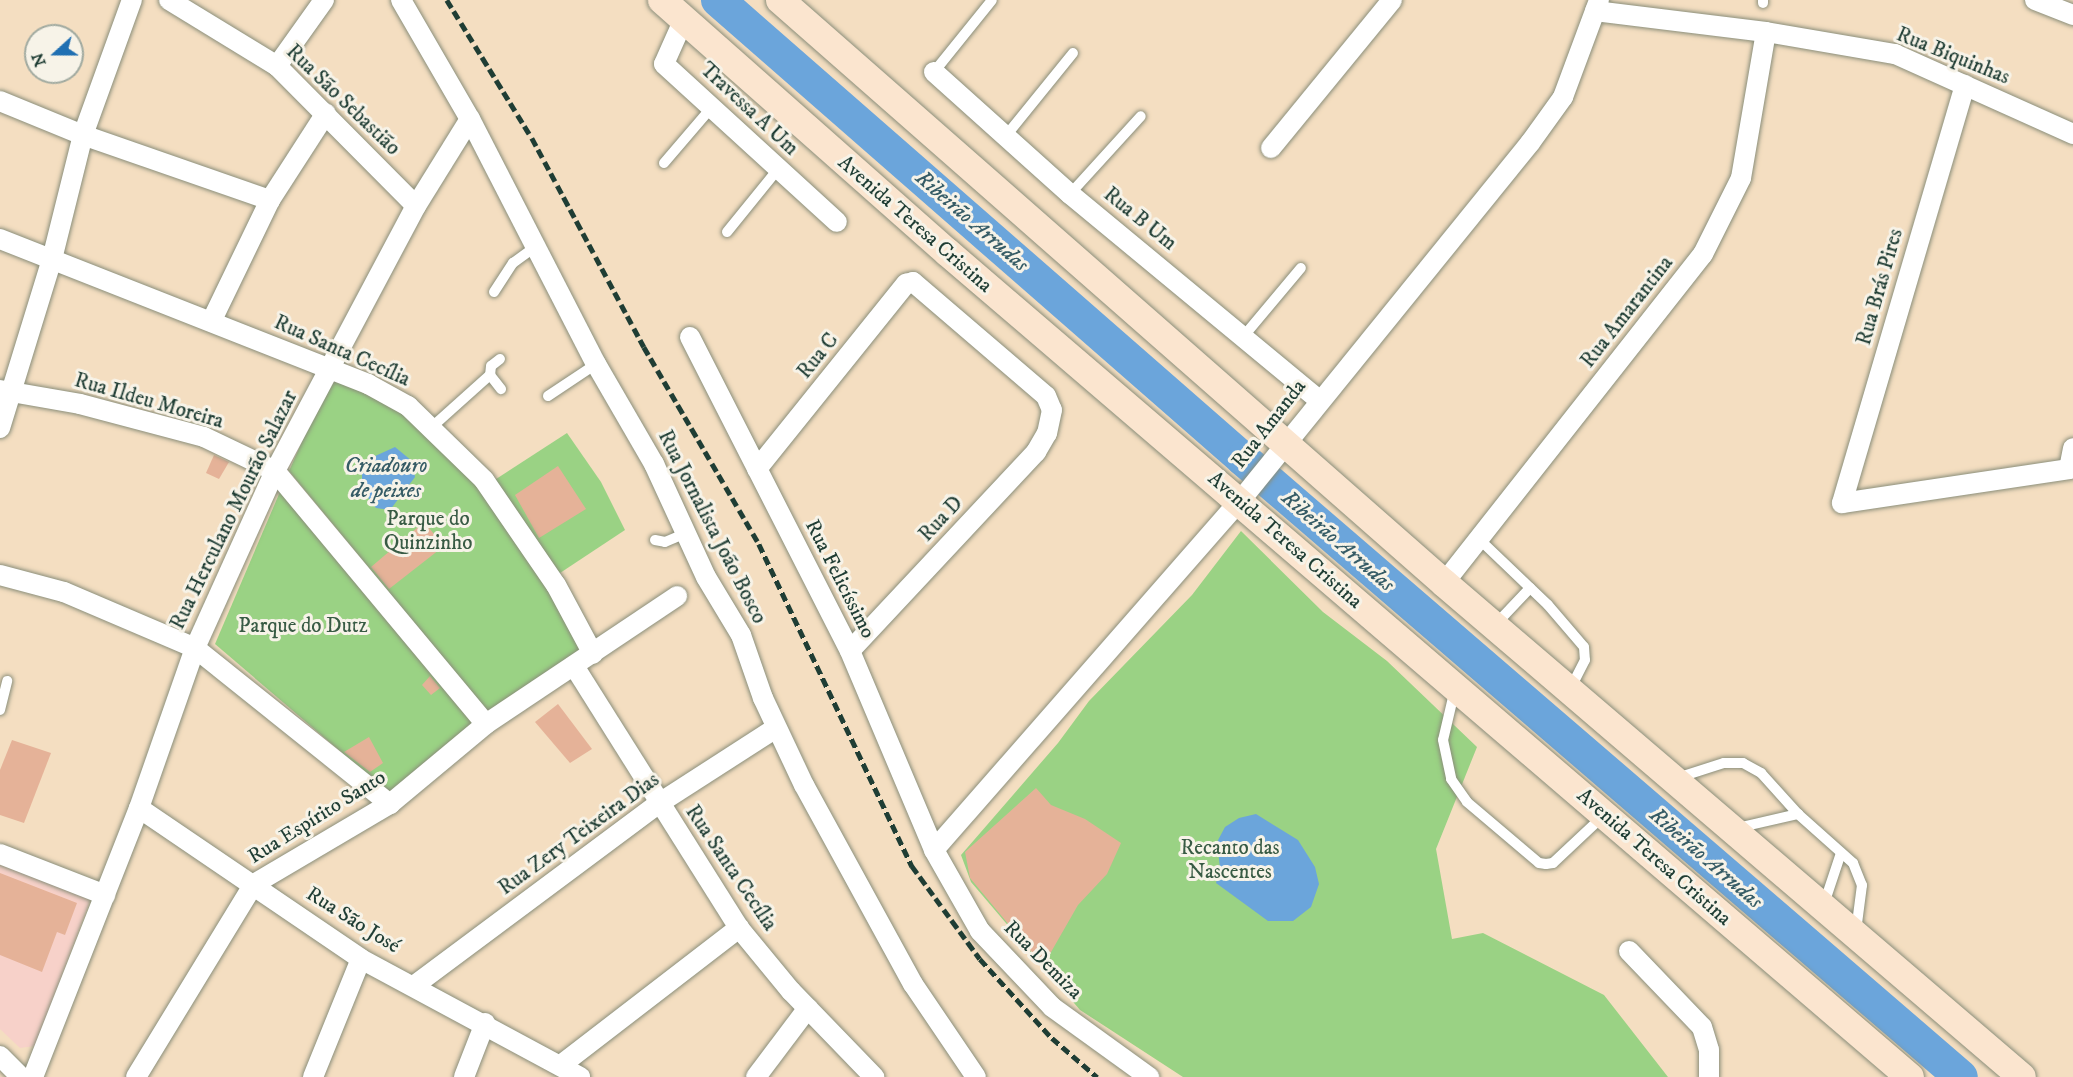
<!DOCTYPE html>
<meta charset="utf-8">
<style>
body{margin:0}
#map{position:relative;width:2073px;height:1077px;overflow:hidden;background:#f4dec1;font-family:"IM FELL DW Pica",serif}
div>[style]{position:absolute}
.built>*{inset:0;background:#f7d1c9}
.green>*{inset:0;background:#9ad284}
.water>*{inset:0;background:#6ba5db}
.river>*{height:34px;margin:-17px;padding:0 17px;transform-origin:17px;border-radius:17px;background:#6ba5db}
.building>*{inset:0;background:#e5b298}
.roads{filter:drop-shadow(0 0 2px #8a8e7a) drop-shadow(0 0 2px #8a8e7a)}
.service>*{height:10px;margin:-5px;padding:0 5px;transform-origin:5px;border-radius:5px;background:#fff}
.minor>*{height:20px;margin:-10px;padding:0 10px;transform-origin:10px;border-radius:10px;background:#fff}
.secondary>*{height:28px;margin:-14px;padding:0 14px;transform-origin:14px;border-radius:14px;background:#fbe5cf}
.rail>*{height:4.5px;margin-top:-2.25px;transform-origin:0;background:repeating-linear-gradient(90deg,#1f3d34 0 9px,transparent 0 13.5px)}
span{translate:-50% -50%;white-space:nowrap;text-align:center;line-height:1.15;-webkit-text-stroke:6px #f7f3e8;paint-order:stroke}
.street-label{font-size:21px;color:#1f3d34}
.park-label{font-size:21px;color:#385b44}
.water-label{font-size:22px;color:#365c66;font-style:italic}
.north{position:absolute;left:24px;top:24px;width:60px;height:60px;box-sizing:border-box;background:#f7f3e8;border:2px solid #a1aaa0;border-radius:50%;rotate:249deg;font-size:16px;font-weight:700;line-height:24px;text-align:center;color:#1f3d34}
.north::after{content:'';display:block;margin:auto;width:21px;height:27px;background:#1f6fb2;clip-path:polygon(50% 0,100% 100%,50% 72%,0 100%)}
</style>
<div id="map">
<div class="built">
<i style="clip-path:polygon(0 865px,91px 898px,35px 1046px,20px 1048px,0 1029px)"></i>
</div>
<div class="green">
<i style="clip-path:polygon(331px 377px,406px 414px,466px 471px,523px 548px,586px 652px,484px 720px,393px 597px,289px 471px)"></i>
<i style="clip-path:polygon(567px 433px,601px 482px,625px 530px,557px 575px,493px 481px)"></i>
<i style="clip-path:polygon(282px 487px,477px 723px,389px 793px,215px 644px)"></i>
<i style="clip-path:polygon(1241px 531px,1323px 612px,1387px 661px,1477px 747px,1436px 849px,1452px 939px,1483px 933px,1604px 995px,1668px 1077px,1183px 1077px,1080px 1010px,971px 882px,961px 855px,1058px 743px,1089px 701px,1192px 595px)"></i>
</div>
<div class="water">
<i style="clip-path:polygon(395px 447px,412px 461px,415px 477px,390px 510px,376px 508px,362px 490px,362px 462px)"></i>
<i style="clip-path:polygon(1256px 814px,1298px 840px,1315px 867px,1319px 884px,1311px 907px,1293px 921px,1268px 921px,1216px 883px,1220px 868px,1217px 842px,1225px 827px,1239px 818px)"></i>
</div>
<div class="river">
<i style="left:718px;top:0;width:697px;rotate:41.16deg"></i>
<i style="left:1243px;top:459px;width:947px;rotate:40.72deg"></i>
</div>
<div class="building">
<i style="clip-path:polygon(214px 455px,229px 462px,219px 479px,206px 473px)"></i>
<i style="clip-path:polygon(558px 466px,586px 509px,539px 538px,515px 495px)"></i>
<i style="clip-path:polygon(424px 522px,444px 546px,389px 589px,371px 567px)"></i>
<i style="clip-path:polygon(430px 676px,440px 688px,431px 695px,422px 685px)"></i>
<i style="clip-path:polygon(558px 704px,592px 749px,570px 763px,535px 722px)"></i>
<i style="clip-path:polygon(369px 737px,383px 763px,370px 772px,344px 752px)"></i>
<i style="clip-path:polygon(12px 740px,51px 753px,24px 823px,0 815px,0 770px)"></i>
<i style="clip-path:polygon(1036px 788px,1051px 805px,1085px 819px,1121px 843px,1107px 874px,1078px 905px,1043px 966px,970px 878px,965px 852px)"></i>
<i style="clip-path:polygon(0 873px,77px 903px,65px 935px,57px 932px,42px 972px,0 955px)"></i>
</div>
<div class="roads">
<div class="service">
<i style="left:1763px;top:3px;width:3px;rotate:-90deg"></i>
<i style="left:934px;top:72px;width:92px;rotate:-51.1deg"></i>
<i style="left:1005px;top:137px;width:108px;rotate:-51deg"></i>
<i style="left:664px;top:163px;width:74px;rotate:-49.4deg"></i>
<i style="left:1070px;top:194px;width:105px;rotate:-47.7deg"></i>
<i style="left:727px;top:232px;width:81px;rotate:-51deg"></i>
<i style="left:494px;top:292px;width:35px;rotate:-57deg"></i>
<i style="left:513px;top:263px;width:31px;rotate:-36deg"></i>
<i style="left:1243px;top:337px;width:90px;rotate:-50deg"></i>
<i style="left:500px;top:359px;width:11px;rotate:142deg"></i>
<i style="left:491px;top:366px;width:9px;rotate:96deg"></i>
<i style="left:490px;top:375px;width:18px;rotate:52deg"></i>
<i style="left:548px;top:396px;width:58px;rotate:-33.7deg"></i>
<i style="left:432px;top:427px;width:78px;rotate:-41.9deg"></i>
<i style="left:1479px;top:539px;width:95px;rotate:43.7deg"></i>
<i style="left:1548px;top:605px;width:55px;rotate:49.4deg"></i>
<i style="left:1584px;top:647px;width:13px;rotate:86deg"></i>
<i style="left:1585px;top:660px;width:34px;rotate:117deg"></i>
<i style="left:655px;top:540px;width:10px;rotate:11deg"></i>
<i style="left:665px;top:542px;width:23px;rotate:-23deg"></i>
<i style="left:1495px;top:625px;width:51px;rotate:-46.6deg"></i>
<i style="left:1455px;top:689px;width:52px;rotate:103.2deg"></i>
<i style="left:1443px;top:740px;width:40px;rotate:78deg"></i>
<i style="left:1451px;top:779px;width:28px;rotate:55deg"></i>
<i style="left:1467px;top:802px;width:94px;rotate:40.3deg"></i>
<i style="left:1539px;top:863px;width:7px;rotate:8deg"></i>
<i style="left:1546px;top:864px;width:7px;rotate:-8deg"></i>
<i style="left:1553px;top:863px;width:67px;rotate:-43.2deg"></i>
<i style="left:0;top:710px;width:30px;rotate:-76deg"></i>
<i style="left:1677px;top:778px;width:49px;rotate:-17.7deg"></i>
<i style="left:1724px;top:763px;width:19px"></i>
<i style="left:1743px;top:763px;width:21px;rotate:29deg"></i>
<i style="left:1761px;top:773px;width:55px;rotate:47.9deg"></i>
<i style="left:1798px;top:814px;width:74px;rotate:41.7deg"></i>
<i style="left:1853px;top:863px;width:24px;rotate:68deg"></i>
<i style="left:1862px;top:885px;width:46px;rotate:97.4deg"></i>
<i style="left:1737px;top:828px;width:63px;rotate:-12.9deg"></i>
<i style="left:1824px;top:904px;width:54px;rotate:-71.6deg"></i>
</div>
<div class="minor">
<i style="left:169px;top:0;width:127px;rotate:31.4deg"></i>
<i style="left:277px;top:66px;width:197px;rotate:45.2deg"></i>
<i style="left:401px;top:0;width:138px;rotate:59.9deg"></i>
<i style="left:470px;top:119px;width:276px;rotate:62.8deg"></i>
<i style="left:596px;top:364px;width:116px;rotate:59.9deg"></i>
<i style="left:654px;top:464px;width:124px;rotate:65.3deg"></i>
<i style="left:706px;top:577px;width:68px;rotate:58.9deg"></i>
<i style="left:741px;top:635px;width:67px;rotate:70.8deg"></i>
<i style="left:763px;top:698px;width:96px;rotate:64.8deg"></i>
<i style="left:804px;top:785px;width:227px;rotate:61.3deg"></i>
<i style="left:913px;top:984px;width:112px;rotate:55.9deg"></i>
<i style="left:2035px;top:0;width:41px;rotate:21.5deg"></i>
<i style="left:1595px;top:11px;width:172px;rotate:7deg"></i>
<i style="left:1766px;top:32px;width:131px;rotate:9.7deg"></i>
<i style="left:1895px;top:54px;width:195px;rotate:24.2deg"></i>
<i style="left:684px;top:19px;width:49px;rotate:114deg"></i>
<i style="left:664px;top:64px;width:234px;rotate:42.4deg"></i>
<i style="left:277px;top:66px;width:81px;rotate:-54.5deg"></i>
<i style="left:934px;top:72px;width:183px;rotate:41.9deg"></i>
<i style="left:1070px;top:194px;width:322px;rotate:39.6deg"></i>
<i style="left:1965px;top:85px;width:436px;rotate:106.4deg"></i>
<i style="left:1842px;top:503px;width:230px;rotate:-8.5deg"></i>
<i style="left:2069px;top:469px;width:21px;rotate:-79deg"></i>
<i style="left:0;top:101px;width:90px;rotate:22.3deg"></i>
<i style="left:83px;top:135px;width:198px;rotate:19.2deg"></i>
<i style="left:1271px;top:148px;width:191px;rotate:-50.7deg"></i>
<i style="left:0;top:239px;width:396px;rotate:21.5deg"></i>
<i style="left:368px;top:384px;width:46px;rotate:28.8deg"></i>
<i style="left:408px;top:406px;width:106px;rotate:44.2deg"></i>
<i style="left:484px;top:480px;width:127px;rotate:55.6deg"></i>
<i style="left:556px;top:585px;width:78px;rotate:61.8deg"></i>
<i style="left:212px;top:320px;width:133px;rotate:-64.2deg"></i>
<i style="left:270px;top:200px;width:103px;rotate:-57.2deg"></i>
<i style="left:690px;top:337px;width:352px;rotate:63deg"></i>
<i style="left:850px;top:651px;width:216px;rotate:67.1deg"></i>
<i style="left:934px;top:850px;width:93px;rotate:60.4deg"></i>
<i style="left:980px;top:931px;width:105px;rotate:46.5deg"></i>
<i style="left:1052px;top:1007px;width:120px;rotate:35.8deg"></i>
<i style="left:0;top:390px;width:81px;rotate:9.9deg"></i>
<i style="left:80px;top:404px;width:128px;rotate:14.9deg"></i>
<i style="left:204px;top:437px;width:79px;rotate:25.6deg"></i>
<i style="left:275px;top:471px;width:329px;rotate:50.2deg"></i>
<i style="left:0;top:428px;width:177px;rotate:-72.9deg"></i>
<i style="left:52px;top:259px;width:128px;rotate:-76deg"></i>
<i style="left:83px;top:135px;width:144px;rotate:-70.1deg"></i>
<i style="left:757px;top:469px;width:238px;rotate:-51.2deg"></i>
<i style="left:906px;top:284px;width:7px;rotate:-16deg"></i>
<i style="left:913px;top:282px;width:175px;rotate:40.6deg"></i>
<i style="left:1046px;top:396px;width:15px;rotate:67deg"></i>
<i style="left:1052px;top:410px;width:24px;rotate:102deg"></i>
<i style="left:1047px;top:433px;width:22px;rotate:120deg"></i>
<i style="left:1036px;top:452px;width:272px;rotate:133.1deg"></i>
<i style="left:0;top:575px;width:66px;rotate:14.9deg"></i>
<i style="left:64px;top:592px;width:142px;rotate:23.1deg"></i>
<i style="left:195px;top:648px;width:250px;rotate:38.7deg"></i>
<i style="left:1444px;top:583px;width:419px;rotate:-51.8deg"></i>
<i style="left:1703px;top:254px;width:85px;rotate:-63.4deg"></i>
<i style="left:1741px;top:178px;width:148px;rotate:-80.3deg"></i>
<i style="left:574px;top:666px;width:310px;rotate:57.8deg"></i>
<i style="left:739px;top:928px;width:82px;rotate:50.5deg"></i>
<i style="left:791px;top:991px;width:120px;rotate:46deg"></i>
<i style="left:139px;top:808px;width:268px;rotate:34.2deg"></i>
<i style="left:361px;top:959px;width:249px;rotate:28.3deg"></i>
<i style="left:934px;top:850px;width:464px;rotate:-48.8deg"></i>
<i style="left:1240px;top:501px;width:461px;rotate:-51deg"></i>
<i style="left:1530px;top:143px;width:57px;rotate:-54.3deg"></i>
<i style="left:1563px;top:97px;width:103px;rotate:-69.6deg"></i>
<i style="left:0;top:854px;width:113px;rotate:21.3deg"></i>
<i style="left:1629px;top:951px;width:105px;rotate:46.2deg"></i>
<i style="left:1702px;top:1027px;width:24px;rotate:73deg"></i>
<i style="left:1709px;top:1050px;width:27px;rotate:90deg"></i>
<i style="left:415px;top:985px;width:303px;rotate:-36.7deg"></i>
<i style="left:658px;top:804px;width:140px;rotate:-32.8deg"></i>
<i style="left:0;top:1056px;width:30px;rotate:45deg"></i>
<i style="left:561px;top:1065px;width:225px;rotate:-37.6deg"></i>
<i style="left:33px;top:1077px;width:289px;rotate:-68.5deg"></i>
<i style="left:139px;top:808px;width:170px;rotate:-70.7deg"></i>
<i style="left:195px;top:648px;width:194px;rotate:-65.7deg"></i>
<i style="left:275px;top:471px;width:300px;rotate:-62deg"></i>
<i style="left:416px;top:206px;width:102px;rotate:-58.2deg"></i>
<i style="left:136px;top:1077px;width:226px;rotate:-58.6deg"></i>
<i style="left:254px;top:884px;width:158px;rotate:-30.5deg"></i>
<i style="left:390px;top:804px;width:125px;rotate:-39.8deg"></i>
<i style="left:486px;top:724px;width:230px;rotate:-33.8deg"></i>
<i style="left:313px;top:1077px;width:127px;rotate:-67.9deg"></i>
<i style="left:464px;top:1077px;width:58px;rotate:-68.7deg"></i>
<i style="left:756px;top:1077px;width:86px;rotate:-53deg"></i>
</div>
<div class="secondary">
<i style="left:662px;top:0;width:380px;rotate:41.5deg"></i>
<i style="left:947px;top:252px;width:1268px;rotate:40.59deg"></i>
<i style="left:780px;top:0;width:884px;rotate:41.28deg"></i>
<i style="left:1444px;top:583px;width:760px;rotate:40.52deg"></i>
</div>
</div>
<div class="rail">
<i style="left:447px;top:0;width:162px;rotate:58.4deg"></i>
<i style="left:532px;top:138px;width:237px;rotate:61.8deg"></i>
<i style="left:644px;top:347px;width:228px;rotate:59.7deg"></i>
<i style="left:759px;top:544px;width:357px;rotate:64.6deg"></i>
<i style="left:912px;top:866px;width:115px;rotate:53.8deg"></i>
<i style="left:980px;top:959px;width:107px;rotate:47.7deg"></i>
<i style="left:1052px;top:1038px;width:60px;rotate:40.9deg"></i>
</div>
<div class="street-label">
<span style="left:1953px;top:56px;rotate:22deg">Rua Biquinhas</span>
<span style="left:343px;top:100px;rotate:44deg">Rua São Sebastião</span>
<span style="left:749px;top:109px;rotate:43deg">Travessa A Um</span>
<span style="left:1140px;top:219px;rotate:39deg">Rua B Um</span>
<span style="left:915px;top:224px;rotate:41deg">Avenida Teresa Cristina</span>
<span style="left:1880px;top:287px;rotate:-74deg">Rua Brás Pires</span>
<span style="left:1627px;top:312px;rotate:-52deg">Rua Amarantina</span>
<span style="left:342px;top:351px;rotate:24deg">Rua Santa Cecília</span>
<span style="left:818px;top:356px;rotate:-51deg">Rua C</span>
<span style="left:149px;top:401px;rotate:16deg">Rua Ildeu Moreira</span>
<span style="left:1269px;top:424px;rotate:-52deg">Rua Amanda</span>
<span style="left:234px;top:510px;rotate:-64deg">Rua Herculano Mourão Salazar</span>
<span style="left:941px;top:519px;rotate:-47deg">Rua D</span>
<span style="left:712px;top:527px;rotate:63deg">Rua Jornalista João Bosco</span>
<span style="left:1285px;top:540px;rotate:41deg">Avenida Teresa Cristina</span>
<span style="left:840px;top:579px;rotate:63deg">Rua Felicíssimo</span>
<span style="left:317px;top:817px;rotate:-32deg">Rua Espírito Santo</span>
<span style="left:579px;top:834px;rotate:-36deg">Rua Zery Teixeira Dias</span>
<span style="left:1654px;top:857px;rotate:41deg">Avenida Teresa Cristina</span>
<span style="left:731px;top:868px;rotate:56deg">Rua Santa Cecília</span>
<span style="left:353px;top:920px;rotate:32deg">Rua São José</span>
<span style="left:1043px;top:960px;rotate:45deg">Rua Demiza</span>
</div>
<div class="park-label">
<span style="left:428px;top:531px">Parque do<br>Quinzinho</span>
<span style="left:303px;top:626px">Parque do Dutz</span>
<span style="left:1230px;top:860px">Recanto das<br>Nascentes</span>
</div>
<div class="water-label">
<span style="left:972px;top:221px;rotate:41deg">Ribeirão Arrudas</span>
<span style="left:386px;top:478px">Criadouro<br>de peixes</span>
<span style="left:1338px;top:541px;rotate:41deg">Ribeirão Arrudas</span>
<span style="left:1706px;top:858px;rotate:41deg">Ribeirão Arrudas</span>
</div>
<div class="north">N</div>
</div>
